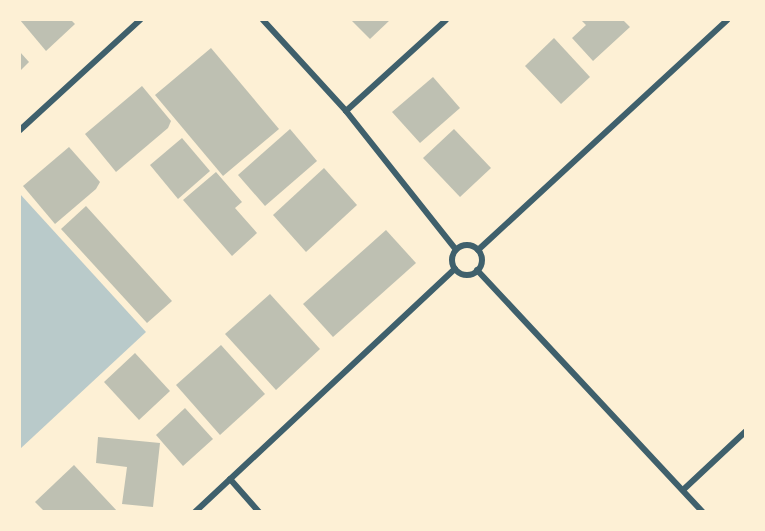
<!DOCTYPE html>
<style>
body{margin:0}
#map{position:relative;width:765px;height:531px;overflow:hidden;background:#fdf0d5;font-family:"Noto Sans",sans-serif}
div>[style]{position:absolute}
.green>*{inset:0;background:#b9caca}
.building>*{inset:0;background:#bec0b2}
.minor>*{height:6px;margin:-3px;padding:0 3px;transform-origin:3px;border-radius:3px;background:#3f606c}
.minor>.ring{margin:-3px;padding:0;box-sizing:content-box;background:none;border:6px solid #3f606c;border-radius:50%}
span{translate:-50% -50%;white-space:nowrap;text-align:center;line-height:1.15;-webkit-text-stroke:4.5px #fdf0d5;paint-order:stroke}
.frame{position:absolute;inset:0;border:21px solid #fdf0d5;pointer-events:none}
</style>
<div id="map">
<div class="green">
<i style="clip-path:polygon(20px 194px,146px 332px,20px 449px)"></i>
</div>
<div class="building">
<i style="clip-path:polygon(20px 20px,71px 20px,75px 24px,46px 51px)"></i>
<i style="clip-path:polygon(351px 20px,390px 20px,370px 39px)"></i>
<i style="clip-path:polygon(581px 20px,623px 20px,630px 27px,593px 61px,572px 38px,586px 25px)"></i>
<i style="clip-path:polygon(554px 38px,590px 77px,561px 104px,525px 66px)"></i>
<i style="clip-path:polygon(211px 48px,279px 129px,223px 176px,155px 95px)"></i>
<i style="clip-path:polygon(20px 52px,29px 62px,20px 71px)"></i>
<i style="clip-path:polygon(433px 77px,460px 108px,420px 143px,392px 112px)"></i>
<i style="clip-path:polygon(142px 86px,171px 121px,168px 128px,116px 172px,85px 134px)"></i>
<i style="clip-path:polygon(290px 129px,317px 161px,265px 206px,238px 175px)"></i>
<i style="clip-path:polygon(454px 129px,491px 168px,460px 197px,423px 158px)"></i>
<i style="clip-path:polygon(182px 138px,210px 171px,178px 199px,150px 165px)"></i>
<i style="clip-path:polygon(69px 147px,100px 182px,96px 189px,55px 224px,23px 186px)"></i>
<i style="clip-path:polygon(324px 168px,357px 205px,306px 252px,273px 215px)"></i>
<i style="clip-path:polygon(216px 172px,242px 202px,235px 208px,257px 233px,232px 256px,183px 200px)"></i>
<i style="clip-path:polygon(86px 206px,172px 301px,147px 323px,61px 229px)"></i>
<i style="clip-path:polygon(386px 230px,416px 263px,333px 337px,303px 304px)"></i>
<i style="clip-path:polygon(270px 294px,320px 349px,276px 390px,225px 334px)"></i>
<i style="clip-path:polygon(221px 345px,265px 394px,220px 435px,176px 385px)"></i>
<i style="clip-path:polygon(135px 353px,170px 391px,139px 420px,104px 382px)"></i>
<i style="clip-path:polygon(185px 408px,213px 439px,183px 466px,156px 435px)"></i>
<i style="clip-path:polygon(98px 437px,160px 443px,153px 507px,122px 504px,127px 467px,96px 463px)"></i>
<i style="clip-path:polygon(74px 465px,118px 512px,45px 512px,35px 502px)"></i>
</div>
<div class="minor">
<i style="left:263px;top:20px;width:123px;rotate:47.6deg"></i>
<i style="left:346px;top:111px;width:177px;rotate:51.6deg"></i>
<i style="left:346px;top:111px;width:135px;rotate:-42.3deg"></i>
<i style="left:20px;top:130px;width:163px;rotate:-42.5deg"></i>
<i class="ring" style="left:452px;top:245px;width:24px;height:24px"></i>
<i style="left:478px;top:250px;width:339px;rotate:-42.7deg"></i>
<i style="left:477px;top:270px;width:331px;rotate:47deg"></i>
<i style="left:230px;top:479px;width:44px;rotate:48.7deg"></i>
<i style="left:683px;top:490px;width:86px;rotate:-43.1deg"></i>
<i style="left:195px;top:512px;width:356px;rotate:-43.1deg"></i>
</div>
<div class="frame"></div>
</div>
